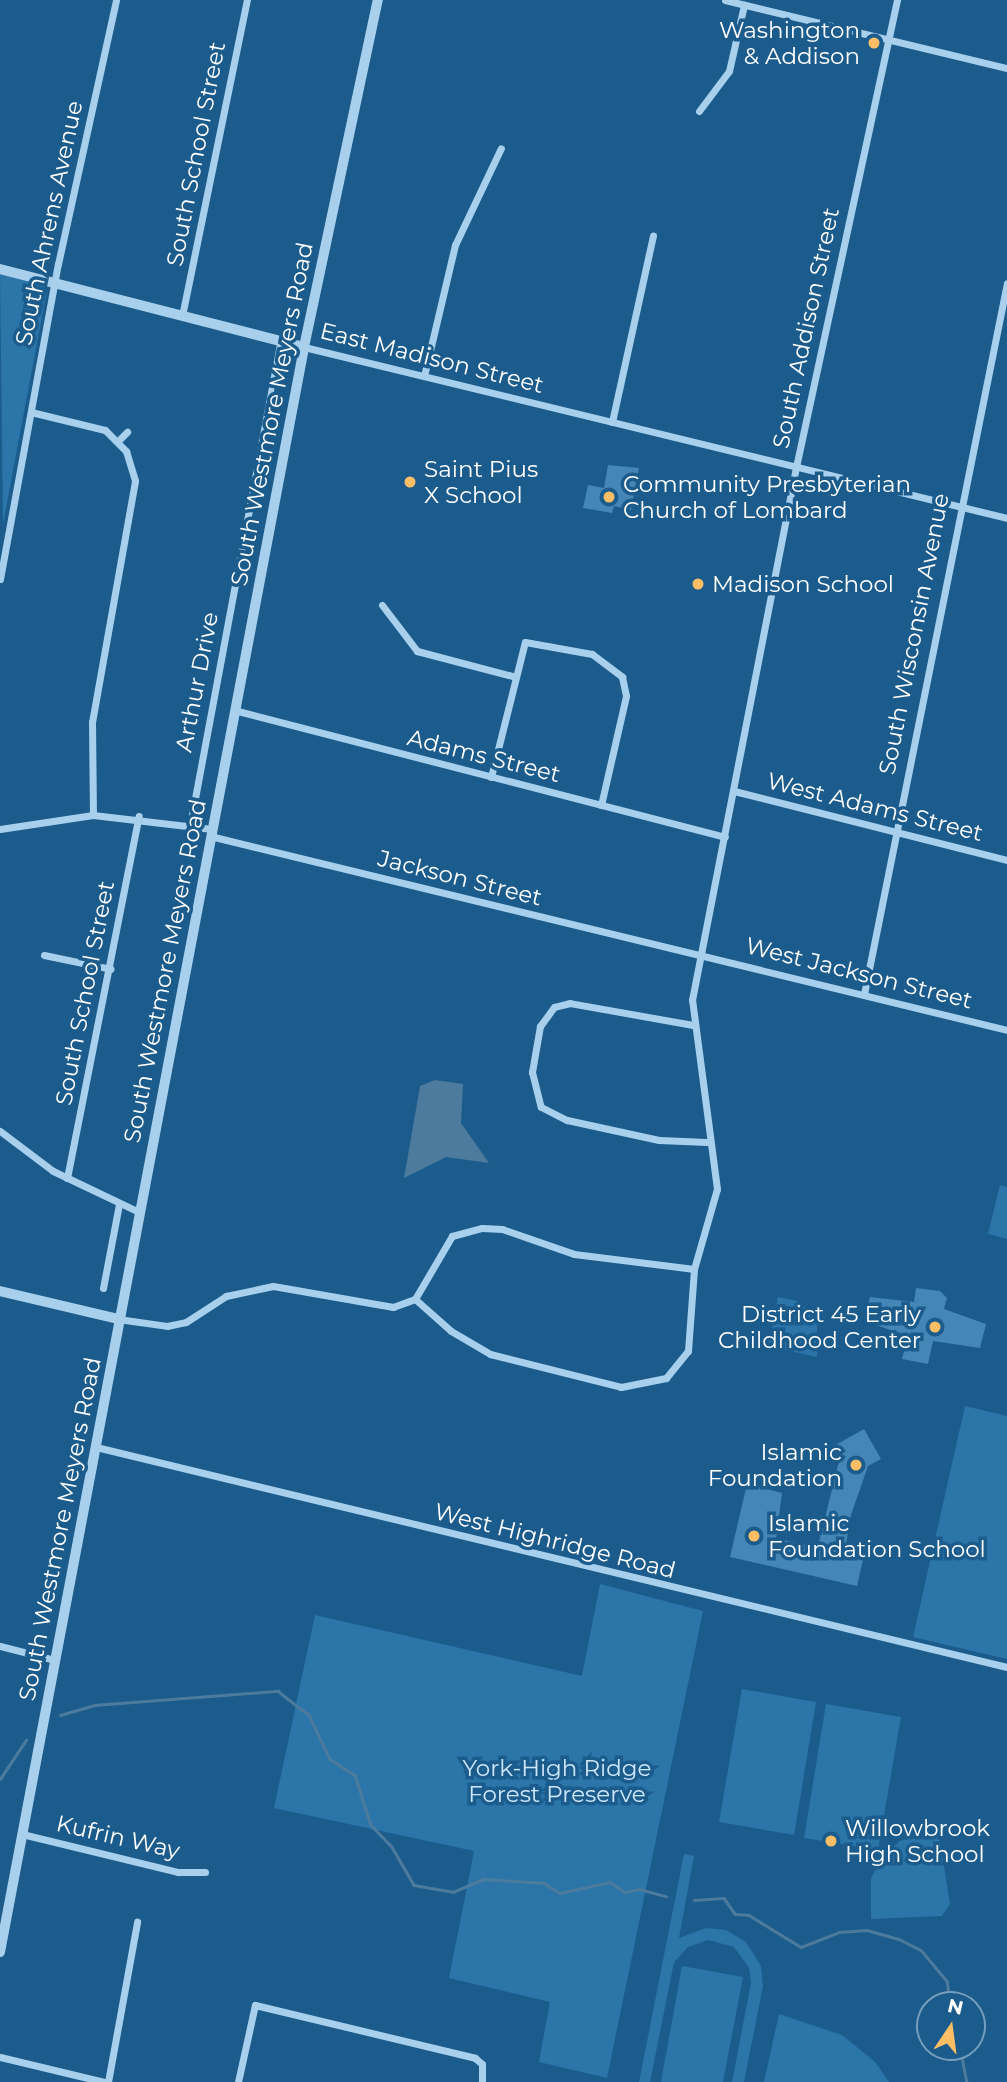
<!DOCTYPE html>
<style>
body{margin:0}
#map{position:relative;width:1007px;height:2082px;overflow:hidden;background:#1b5c8d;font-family:Montserrat,sans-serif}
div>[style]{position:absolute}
.green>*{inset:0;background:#2b75a9}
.water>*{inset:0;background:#4d7b9e}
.stream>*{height:2.5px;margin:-1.25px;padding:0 1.25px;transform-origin:1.25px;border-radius:1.25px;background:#4d7b9e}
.building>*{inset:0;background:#4486b5}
.minor>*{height:7px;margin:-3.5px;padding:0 3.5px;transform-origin:3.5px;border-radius:3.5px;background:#a8d0ed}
.tertiary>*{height:10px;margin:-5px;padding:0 5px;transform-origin:5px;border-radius:5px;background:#a8d0ed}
.dots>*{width:19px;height:19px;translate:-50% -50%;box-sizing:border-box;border:4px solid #1b5c8d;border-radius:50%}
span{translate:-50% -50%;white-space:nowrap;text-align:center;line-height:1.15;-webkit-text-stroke:7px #1b5c8d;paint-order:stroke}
.poi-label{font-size:23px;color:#fff}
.right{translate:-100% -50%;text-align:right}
.left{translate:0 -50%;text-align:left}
.street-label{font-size:23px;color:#fff}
.park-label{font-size:23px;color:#cde7fa}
.north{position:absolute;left:916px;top:1991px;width:70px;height:70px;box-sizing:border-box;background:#1b5c8d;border:2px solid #769dbb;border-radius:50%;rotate:13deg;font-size:19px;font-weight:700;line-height:28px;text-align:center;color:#fff}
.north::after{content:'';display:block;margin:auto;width:24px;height:32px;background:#febe65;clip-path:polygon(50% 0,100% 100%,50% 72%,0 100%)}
</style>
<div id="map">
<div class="green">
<i style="clip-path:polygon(0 274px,44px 286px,46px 295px,3px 524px)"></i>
<i style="clip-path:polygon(1000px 1185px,1007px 1187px,1007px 1239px,988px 1234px)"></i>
<i style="clip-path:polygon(778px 1297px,797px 1301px,817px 1318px,817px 1357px,768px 1346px)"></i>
<i style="clip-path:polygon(965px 1406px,1007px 1416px,1007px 1659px,913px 1637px)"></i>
<i style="clip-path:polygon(600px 1584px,703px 1611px,607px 2078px,539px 2062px,550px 2002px,449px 1978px,474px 1851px,274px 1808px,315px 1615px,582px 1676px)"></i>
<i style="clip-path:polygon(742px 1689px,816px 1702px,794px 1835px,719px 1822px)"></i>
<i style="clip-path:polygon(826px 1704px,901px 1717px,878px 1850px,804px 1838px)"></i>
<i style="clip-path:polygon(938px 1829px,950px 1904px,942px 1916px,871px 1919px,871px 1878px,883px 1856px,900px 1841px)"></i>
<i style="clip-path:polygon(684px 1854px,694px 1856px,679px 1938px,706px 1928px,726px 1930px,746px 1942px,761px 1966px,763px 1986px,744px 2082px,732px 2082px,751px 1983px,749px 1968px,734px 1947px,708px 1940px,688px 1947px,674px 1962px,650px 2082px,639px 2082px)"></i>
<i style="clip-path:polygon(682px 1966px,743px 1977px,723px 2082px,661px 2082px)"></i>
<i style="clip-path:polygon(779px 2014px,842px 2035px,875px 2062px,889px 2082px,764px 2082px)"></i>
</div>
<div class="water">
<i style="clip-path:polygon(435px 1080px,463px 1084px,461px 1123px,489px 1163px,446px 1157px,404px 1178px,420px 1086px)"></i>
</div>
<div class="stream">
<i style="left:60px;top:1715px;width:35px;rotate:-16deg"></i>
<i style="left:94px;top:1705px;width:185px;rotate:-4.4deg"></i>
<i style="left:278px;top:1691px;width:39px;rotate:38deg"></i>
<i style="left:309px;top:1715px;width:49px;rotate:64.5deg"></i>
<i style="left:330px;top:1759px;width:30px;rotate:33deg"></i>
<i style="left:355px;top:1775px;width:52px;rotate:72.3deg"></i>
<i style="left:371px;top:1825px;width:30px;rotate:46deg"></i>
<i style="left:392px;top:1847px;width:44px;rotate:59.9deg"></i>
<i style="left:414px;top:1885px;width:40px;rotate:10deg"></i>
<i style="left:453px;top:1892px;width:34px;rotate:-23deg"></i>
<i style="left:484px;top:1879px;width:60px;rotate:3.8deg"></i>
<i style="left:544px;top:1883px;width:19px;rotate:32deg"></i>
<i style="left:560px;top:1893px;width:51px;rotate:-12.4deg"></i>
<i style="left:610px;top:1882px;width:18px;rotate:34deg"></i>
<i style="left:625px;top:1892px;width:14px;rotate:-12deg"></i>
<i style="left:639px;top:1889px;width:28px;rotate:15deg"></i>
<i style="left:0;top:1779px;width:47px;rotate:-56.3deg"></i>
<i style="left:694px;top:1900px;width:30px;rotate:-4deg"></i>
<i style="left:724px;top:1898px;width:19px;rotate:55deg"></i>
<i style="left:735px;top:1914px;width:14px;rotate:4deg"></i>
<i style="left:749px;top:1915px;width:61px;rotate:31.6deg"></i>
<i style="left:801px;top:1947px;width:41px;rotate:-21.5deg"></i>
<i style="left:839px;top:1932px;width:28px;rotate:-4deg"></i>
<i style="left:867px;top:1930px;width:35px;rotate:16deg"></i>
<i style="left:901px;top:1940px;width:22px;rotate:27deg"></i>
<i style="left:921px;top:1950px;width:40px;rotate:50deg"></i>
<i style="left:947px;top:1981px;width:24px;rotate:81deg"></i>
<i style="left:960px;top:2047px;width:36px;rotate:79deg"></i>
</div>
<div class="building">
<i style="clip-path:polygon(608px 465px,639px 468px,631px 510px,614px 506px,612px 513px,583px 508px,588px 485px,604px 488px)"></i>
<i style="clip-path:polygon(916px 1288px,940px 1291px,947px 1298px,944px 1309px,986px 1324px,980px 1348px,933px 1341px,928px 1364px,902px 1359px,908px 1336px,864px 1321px,870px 1297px,914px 1302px)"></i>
<i style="clip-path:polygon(864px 1429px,881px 1459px,868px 1466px,851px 1515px,844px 1556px,863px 1560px,857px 1586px,730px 1557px,747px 1484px,782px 1493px,776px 1539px,818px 1546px,840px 1457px,834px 1446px)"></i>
</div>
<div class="minor">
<i style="left:725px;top:0;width:290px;rotate:13.6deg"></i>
<i style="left:699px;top:111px;width:50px;rotate:-53.1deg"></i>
<i style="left:729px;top:71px;width:68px;rotate:-77.2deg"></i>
<i style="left:182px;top:316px;width:323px;rotate:-78.4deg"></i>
<i style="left:304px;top:347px;width:723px;rotate:13.67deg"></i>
<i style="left:424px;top:376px;width:135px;rotate:-76.7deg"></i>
<i style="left:455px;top:245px;width:107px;rotate:-64.6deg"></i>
<i style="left:31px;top:412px;width:76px;rotate:13.7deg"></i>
<i style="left:105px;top:430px;width:30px;rotate:45deg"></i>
<i style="left:126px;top:451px;width:31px;rotate:73deg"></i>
<i style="left:135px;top:481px;width:245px;rotate:100.1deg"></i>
<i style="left:92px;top:722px;width:93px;rotate:89.4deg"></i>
<i style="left:612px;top:422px;width:191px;rotate:-77.6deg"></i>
<i style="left:118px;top:441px;width:13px;rotate:-45deg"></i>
<i style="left:0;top:579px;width:320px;rotate:-79.6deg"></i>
<i style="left:58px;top:264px;width:270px;rotate:-77.6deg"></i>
<i style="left:382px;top:605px;width:58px;rotate:52.7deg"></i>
<i style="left:417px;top:651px;width:102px;rotate:14.7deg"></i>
<i style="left:234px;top:710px;width:507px;rotate:14.5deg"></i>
<i style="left:491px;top:777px;width:139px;rotate:-75.9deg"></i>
<i style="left:525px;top:642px;width:68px;rotate:10.2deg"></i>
<i style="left:592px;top:654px;width:38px;rotate:37deg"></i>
<i style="left:622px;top:677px;width:19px;rotate:78deg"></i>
<i style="left:626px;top:696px;width:112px;rotate:102.9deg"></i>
<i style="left:734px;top:791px;width:282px;rotate:14.2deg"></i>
<i style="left:190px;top:825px;width:492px;rotate:-79.4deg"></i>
<i style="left:0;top:829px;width:94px;rotate:-8.6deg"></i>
<i style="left:93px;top:815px;width:120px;rotate:6.7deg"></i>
<i style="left:210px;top:836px;width:820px;rotate:13.68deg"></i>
<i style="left:44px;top:955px;width:68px;rotate:11.8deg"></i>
<i style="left:864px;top:994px;width:725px;rotate:-78.63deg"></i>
<i style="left:693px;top:1025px;width:125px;rotate:-169.9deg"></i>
<i style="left:570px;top:1003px;width:16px;rotate:166deg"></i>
<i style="left:554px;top:1007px;width:24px;rotate:126deg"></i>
<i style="left:540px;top:1026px;width:47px;rotate:99.9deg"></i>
<i style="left:532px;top:1072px;width:36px;rotate:76deg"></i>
<i style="left:541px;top:1107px;width:29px;rotate:27deg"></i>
<i style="left:567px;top:1120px;width:94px;rotate:12.3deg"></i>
<i style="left:659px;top:1140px;width:48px;rotate:2.4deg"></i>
<i style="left:0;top:1131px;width:66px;rotate:37deg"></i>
<i style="left:53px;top:1171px;width:95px;rotate:25.5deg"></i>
<i style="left:67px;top:1178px;width:369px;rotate:-78.8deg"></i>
<i style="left:103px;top:1288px;width:86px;rotate:-79.2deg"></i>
<i style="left:415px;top:1299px;width:48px;rotate:41.6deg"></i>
<i style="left:451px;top:1331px;width:45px;rotate:30.5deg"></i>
<i style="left:490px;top:1354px;width:135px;rotate:14.1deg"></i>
<i style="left:621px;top:1387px;width:46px;rotate:-11.3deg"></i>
<i style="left:666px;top:1378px;width:35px;rotate:-51deg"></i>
<i style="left:688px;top:1351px;width:82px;rotate:-85.8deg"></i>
<i style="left:694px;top:1269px;width:83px;rotate:-74deg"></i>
<i style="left:717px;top:1189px;width:191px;rotate:-97.5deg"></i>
<i style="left:692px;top:1000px;width:543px;rotate:-78.96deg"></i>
<i style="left:796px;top:467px;width:478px;rotate:-77.8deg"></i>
<i style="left:118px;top:1319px;width:49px;rotate:8.1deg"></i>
<i style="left:167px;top:1326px;width:19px;rotate:-12deg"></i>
<i style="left:186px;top:1322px;width:48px;rotate:-33deg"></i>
<i style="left:226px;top:1296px;width:48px;rotate:-12deg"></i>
<i style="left:273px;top:1286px;width:122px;rotate:9.9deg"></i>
<i style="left:393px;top:1307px;width:23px;rotate:-20deg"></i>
<i style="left:415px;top:1299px;width:73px;rotate:-59.6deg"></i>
<i style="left:452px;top:1236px;width:31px;rotate:-15deg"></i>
<i style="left:482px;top:1228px;width:20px;rotate:3deg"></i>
<i style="left:502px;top:1229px;width:76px;rotate:19.1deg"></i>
<i style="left:574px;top:1254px;width:121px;rotate:7.1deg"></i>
<i style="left:96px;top:1447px;width:937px;rotate:13.58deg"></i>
<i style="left:0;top:1646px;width:57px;rotate:14.3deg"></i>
<i style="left:22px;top:1834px;width:161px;rotate:13.7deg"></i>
<i style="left:178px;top:1872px;width:27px"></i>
<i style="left:0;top:2057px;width:107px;rotate:13.5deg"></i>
<i style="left:108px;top:2082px;width:163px;rotate:-79.7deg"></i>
<i style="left:238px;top:2082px;width:79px;rotate:-77.6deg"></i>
<i style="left:255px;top:2005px;width:226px;rotate:13.5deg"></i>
<i style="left:475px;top:2058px;width:9px;rotate:41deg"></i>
<i style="left:482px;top:2064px;width:18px;rotate:90deg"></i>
</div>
<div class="tertiary">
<i style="left:0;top:269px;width:314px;rotate:14.4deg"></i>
<i style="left:0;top:1291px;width:121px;rotate:13.3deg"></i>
<i style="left:0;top:1952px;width:1634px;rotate:-79.27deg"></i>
<i style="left:304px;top:347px;width:355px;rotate:-78deg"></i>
</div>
<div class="dots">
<i style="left:874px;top:43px;background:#febe65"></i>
<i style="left:410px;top:482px;background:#febe65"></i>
<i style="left:609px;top:497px;background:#febe65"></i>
<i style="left:698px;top:584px;background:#febe65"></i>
<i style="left:935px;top:1327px;background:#febe65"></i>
<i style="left:856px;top:1465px;background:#febe65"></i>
<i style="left:754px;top:1536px;background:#febe65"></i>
<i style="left:831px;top:1841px;background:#febe65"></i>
</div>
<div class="poi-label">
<span class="right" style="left:860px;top:43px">Washington<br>&amp; Addison</span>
<span class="left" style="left:424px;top:482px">Saint Pius<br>X School</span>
<span class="left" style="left:623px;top:497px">Community Presbyterian<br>Church of Lombard</span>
<span class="left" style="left:712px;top:584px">Madison School</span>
<span class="right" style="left:921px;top:1327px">District 45 Early<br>Childhood Center</span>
<span class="right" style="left:842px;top:1465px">Islamic<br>Foundation</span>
<span class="left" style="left:768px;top:1536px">Islamic<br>Foundation School</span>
<span class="left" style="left:845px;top:1841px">Willowbrook<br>High School</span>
</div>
<div class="street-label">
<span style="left:196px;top:154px;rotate:-79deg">South School Street</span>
<span style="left:49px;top:223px;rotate:-78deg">South Ahrens Avenue</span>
<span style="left:806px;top:328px;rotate:-78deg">South Addison Street</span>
<span style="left:432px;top:358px;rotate:14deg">East Madison Street</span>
<span style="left:272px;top:414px;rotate:-79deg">South Westmore Meyers Road</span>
<span style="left:914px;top:634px;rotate:-79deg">South Wisconsin Avenue</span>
<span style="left:197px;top:682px;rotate:-79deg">Arthur Drive</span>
<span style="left:484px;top:756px;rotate:14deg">Adams Street</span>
<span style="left:875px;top:807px;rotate:14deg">West Adams Street</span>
<span style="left:460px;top:878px;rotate:14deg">Jackson Street</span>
<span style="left:165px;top:971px;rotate:-79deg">South Westmore Meyers Road</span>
<span style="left:859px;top:973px;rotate:14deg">West Jackson Street</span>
<span style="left:85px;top:993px;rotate:-79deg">South School Street</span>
<span style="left:60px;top:1529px;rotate:-79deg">South Westmore Meyers Road</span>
<span style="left:555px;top:1541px;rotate:14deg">West Highridge Road</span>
<span style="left:118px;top:1837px;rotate:13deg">Kufrin Way</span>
</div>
<div class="park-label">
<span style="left:557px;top:1781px">York-High Ridge<br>Forest Preserve</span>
</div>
<div class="north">N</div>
</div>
